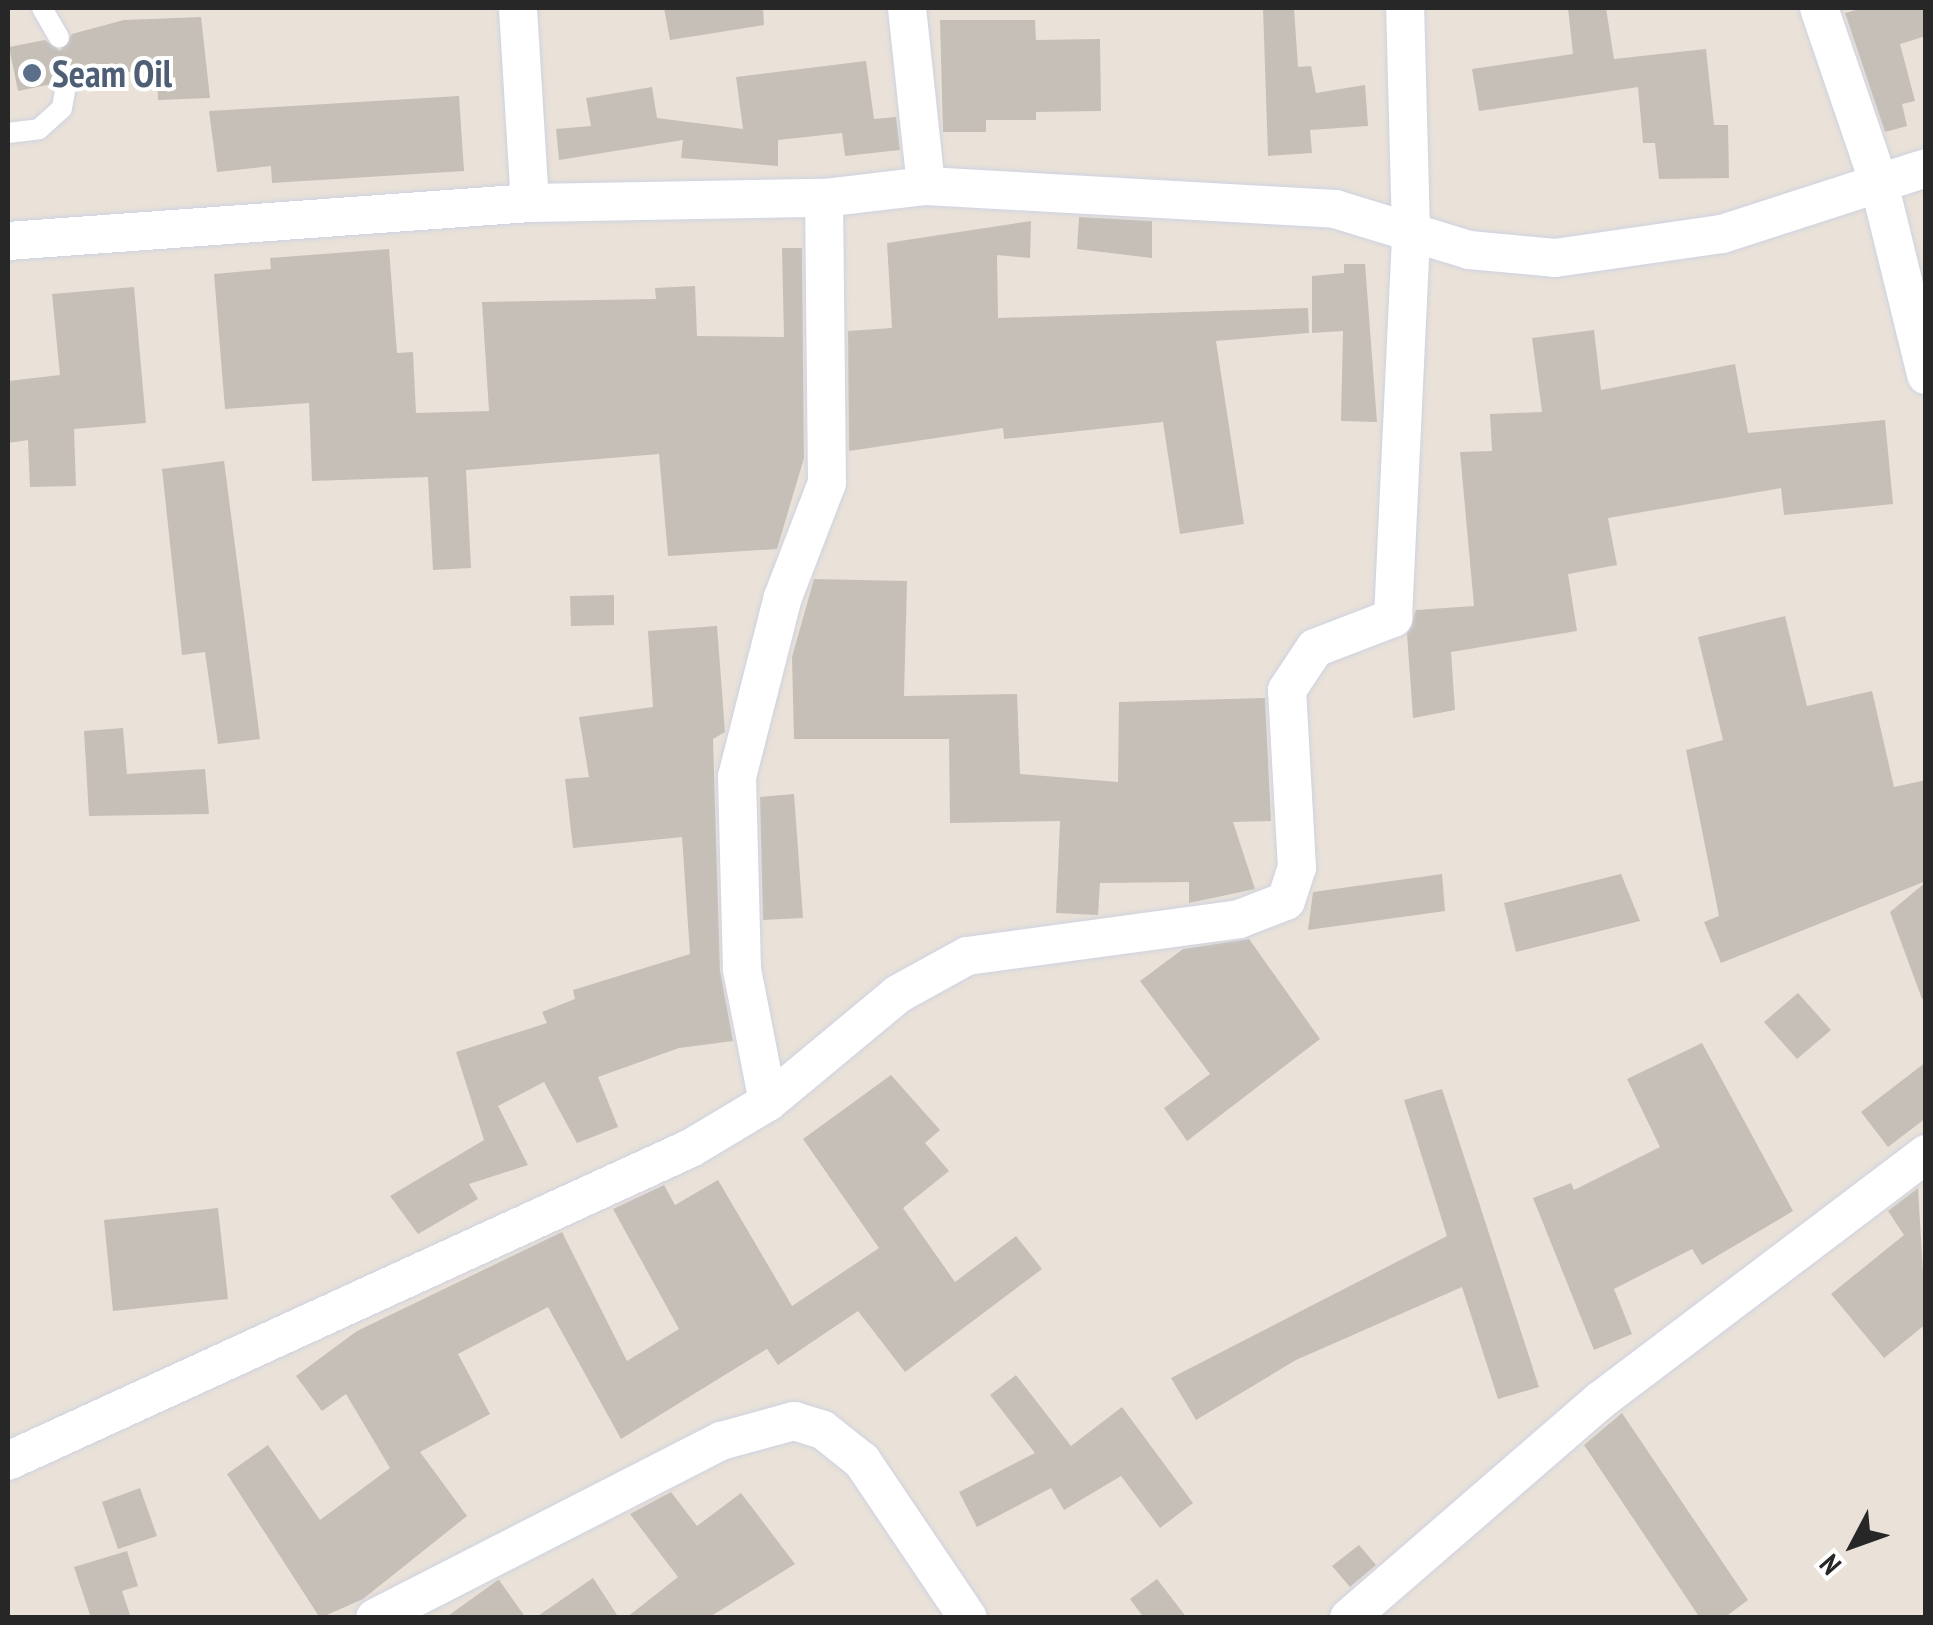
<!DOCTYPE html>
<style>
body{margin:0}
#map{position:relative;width:1933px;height:1625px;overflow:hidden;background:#eae2d8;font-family:"PT Sans Narrow",sans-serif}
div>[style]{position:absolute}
.building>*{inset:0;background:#c5bfb8}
.roads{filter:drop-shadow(0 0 2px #ced2e1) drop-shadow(0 0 2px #ced2e1)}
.service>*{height:20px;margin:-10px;padding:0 10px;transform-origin:10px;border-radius:10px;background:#fff}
.minor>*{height:38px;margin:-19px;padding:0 19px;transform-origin:19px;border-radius:19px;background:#fff}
.dots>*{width:28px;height:28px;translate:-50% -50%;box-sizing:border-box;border:5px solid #fff;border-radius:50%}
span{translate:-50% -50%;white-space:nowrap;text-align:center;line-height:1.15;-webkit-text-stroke:8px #fff;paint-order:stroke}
.service-label{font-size:38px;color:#4e5e75;font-weight:700}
.left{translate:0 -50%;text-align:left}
.frame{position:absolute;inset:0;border:10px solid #272727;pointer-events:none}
.north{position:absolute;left:1803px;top:1495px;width:100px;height:100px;-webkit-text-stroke:8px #fff;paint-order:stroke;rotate:229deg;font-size:28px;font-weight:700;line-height:40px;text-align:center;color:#272727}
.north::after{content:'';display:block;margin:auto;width:35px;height:45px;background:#272727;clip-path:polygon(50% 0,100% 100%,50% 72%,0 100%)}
</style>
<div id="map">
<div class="building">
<i style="clip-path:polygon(664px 8px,763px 8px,764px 25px,670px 40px)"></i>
<i style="clip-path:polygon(1263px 8px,1294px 8px,1298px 67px,1311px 66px,1316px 93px,1365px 85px,1368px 126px,1310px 130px,1312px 153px,1268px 156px)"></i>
<i style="clip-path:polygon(1568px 8px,1606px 8px,1614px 59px,1706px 49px,1714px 125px,1728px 125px,1729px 178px,1659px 179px,1655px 143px,1643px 143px,1638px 87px,1479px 111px,1472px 69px,1573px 54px)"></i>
<i style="clip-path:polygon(1863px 8px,1926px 8px,1926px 36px,1900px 44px,1915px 101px,1902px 104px,1907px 126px,1885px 132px,1845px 13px)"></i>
<i style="clip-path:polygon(201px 17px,210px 98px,158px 100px,157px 68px,80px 79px,63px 68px,52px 84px,18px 91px,9px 47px,45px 40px,60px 51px,72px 34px,124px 20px)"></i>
<i style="clip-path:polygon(940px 20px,1035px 20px,1036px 40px,1100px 39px,1101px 111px,1036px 112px,1036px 120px,986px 120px,986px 132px,943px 132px)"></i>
<i style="clip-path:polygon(866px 61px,874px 119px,896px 117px,900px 150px,845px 156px,842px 133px,778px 140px,778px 166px,681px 158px,683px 140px,559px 160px,556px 129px,591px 126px,586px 98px,652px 87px,657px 118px,743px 129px,736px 77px)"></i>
<i style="clip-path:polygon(459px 96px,464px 171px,272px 183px,271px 166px,217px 172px,209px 111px)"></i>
<i style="clip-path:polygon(1079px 217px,1152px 221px,1152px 258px,1077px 249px)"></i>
<i style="clip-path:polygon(1031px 221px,1030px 258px,997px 255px,998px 318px,1308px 308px,1309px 333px,1216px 341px,1244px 524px,1180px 534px,1163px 422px,1004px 439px,1003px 428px,849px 451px,848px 331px,892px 328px,887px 243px)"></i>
<i style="clip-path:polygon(782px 248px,802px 248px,804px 458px,777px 549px,668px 556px,659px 454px,466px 470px,471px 568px,433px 570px,428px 477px,312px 481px,309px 403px,225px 409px,214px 274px,271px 269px,270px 258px,389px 249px,397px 353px,413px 352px,416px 413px,489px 411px,482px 302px,656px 299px,655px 288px,695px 286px,697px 336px,784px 337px)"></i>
<i style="clip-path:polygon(1344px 264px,1365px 264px,1377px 422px,1341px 421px,1343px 331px,1312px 333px,1312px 276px,1344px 273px)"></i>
<i style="clip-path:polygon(134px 287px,146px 423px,74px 429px,76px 486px,30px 487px,28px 440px,8px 443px,8px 381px,60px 375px,52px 294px)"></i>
<i style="clip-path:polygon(1594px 330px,1601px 390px,1735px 364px,1748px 433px,1885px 420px,1893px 504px,1784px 515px,1781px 488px,1608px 518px,1617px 565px,1568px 574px,1577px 631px,1451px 652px,1455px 710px,1413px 718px,1407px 634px,1416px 610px,1474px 606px,1460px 452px,1492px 451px,1490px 414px,1542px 412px,1532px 338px)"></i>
<i style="clip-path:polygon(224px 461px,260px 739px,218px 744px,205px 652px,182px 655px,162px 469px)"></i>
<i style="clip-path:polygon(814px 579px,907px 581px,904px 696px,1017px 694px,1020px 774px,1118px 782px,1119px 702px,1265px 698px,1271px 821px,1233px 822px,1255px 889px,1189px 903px,1189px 882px,1100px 883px,1098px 915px,1056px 913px,1060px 821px,950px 823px,949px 739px,794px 739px,792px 657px)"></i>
<i style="clip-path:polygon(614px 595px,614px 625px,571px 626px,570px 596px)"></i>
<i style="clip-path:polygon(1785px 616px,1807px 706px,1872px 691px,1894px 787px,1926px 780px,1926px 881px,1721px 963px,1704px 922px,1719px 916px,1686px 750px,1723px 740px,1698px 637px)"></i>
<i style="clip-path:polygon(717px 626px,725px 732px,713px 739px,720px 970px,733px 1041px,679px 1048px,598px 1077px,618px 1127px,577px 1143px,544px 1082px,498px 1106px,528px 1165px,469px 1184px,478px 1199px,418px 1234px,390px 1196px,484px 1140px,456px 1052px,547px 1023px,542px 1012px,575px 999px,573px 990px,690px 954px,682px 837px,573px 848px,565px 779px,589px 777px,579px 717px,653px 707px,648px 631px)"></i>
<i style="clip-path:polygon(123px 728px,127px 774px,205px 769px,209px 814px,89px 816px,84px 731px)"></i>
<i style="clip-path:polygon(794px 794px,803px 918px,763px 920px,760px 797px)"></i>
<i style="clip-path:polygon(1442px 874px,1445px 911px,1308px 930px,1313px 892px)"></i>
<i style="clip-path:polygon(1621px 874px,1640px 921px,1516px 952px,1504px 903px)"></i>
<i style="clip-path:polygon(1926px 882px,1926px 998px,1922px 999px,1890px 912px)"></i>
<i style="clip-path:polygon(1249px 939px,1320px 1039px,1187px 1141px,1164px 1108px,1210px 1074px,1140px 981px,1183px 949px)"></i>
<i style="clip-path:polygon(1798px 993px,1831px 1030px,1797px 1059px,1764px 1022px)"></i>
<i style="clip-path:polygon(1702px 1043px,1793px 1211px,1702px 1265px,1692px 1249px,1614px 1289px,1632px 1334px,1594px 1350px,1533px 1198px,1571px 1183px,1574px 1190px,1660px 1147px,1627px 1079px)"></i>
<i style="clip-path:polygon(1926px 1062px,1926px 1118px,1888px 1147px,1861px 1112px)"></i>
<i style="clip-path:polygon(891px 1075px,940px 1130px,925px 1143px,949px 1171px,903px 1208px,955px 1282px,1016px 1236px,1042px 1269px,905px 1372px,858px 1311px,778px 1365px,767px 1349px,621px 1439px,548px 1307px,458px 1354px,490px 1414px,420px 1452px,467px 1516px,363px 1599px,320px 1618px,227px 1474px,268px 1445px,320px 1520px,390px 1468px,346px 1394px,322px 1411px,296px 1376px,357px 1331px,562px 1232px,627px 1361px,679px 1329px,613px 1209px,664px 1185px,675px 1205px,718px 1180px,792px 1306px,879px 1248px,803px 1139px)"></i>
<i style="clip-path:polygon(1442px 1089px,1539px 1387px,1498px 1399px,1462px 1287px,1296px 1360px,1196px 1420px,1171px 1378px,1447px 1236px,1404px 1100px)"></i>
<i style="clip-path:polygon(1918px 1188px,1926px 1324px,1884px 1358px,1831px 1294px,1904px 1235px,1888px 1211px)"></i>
<i style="clip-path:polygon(218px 1208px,228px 1299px,113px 1311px,104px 1220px)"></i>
<i style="clip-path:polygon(1016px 1375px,1071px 1446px,1122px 1407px,1193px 1503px,1160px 1528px,1121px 1476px,1064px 1510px,1051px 1488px,977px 1527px,959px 1492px,1035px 1453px,990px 1395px)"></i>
<i style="clip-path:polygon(1622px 1413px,1748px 1600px,1724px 1618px,1700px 1618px,1584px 1445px)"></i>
<i style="clip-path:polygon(140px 1488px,157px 1536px,118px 1549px,102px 1502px)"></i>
<i style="clip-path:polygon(671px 1492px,697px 1526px,741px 1493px,795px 1564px,708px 1618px,626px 1618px,678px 1577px,630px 1514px)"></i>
<i style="clip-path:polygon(1359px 1545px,1376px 1565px,1350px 1587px,1332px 1566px)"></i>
<i style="clip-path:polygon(127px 1551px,138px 1586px,122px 1591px,131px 1618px,91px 1618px,74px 1567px)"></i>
<i style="clip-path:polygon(593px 1578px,619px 1618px,535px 1618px)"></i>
<i style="clip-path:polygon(1157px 1579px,1187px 1618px,1144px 1618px,1130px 1599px)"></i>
<i style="clip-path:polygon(499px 1580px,526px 1618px,445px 1618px,498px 1580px)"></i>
</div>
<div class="roads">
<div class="service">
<i style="left:42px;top:8px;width:34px;rotate:60deg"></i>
<i style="left:8px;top:133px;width:31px;rotate:-7deg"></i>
<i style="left:39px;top:129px;width:31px;rotate:-42deg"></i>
<i style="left:62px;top:108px;width:27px;rotate:-80deg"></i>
</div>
<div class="minor">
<i style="left:518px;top:8px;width:195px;rotate:86.5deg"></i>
<i style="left:907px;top:8px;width:179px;rotate:83.9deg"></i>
<i style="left:1819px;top:8px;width:185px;rotate:71.1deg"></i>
<i style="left:1879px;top:183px;width:198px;rotate:76.2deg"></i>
<i style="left:8px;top:241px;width:523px;rotate:-4.16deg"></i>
<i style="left:530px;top:203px;width:294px;rotate:-1deg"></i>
<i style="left:824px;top:198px;width:103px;rotate:-6.7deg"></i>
<i style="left:926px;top:186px;width:410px;rotate:3.2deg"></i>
<i style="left:1335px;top:209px;width:140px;rotate:17deg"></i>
<i style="left:1469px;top:250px;width:86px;rotate:5.3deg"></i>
<i style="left:1555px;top:258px;width:169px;rotate:-8.2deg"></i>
<i style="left:1722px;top:234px;width:214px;rotate:-17.9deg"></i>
<i style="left:768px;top:1102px;width:136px;rotate:-101.1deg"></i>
<i style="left:742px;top:969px;width:192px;rotate:-91.5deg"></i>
<i style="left:737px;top:777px;width:186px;rotate:-75.7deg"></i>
<i style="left:783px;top:597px;width:122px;rotate:-68.9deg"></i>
<i style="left:827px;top:483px;width:285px;rotate:-90.6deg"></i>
<i style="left:8px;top:1461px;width:751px;rotate:-24.62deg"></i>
<i style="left:691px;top:1148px;width:90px;rotate:-30.9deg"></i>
<i style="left:768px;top:1102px;width:169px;rotate:-39.7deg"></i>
<i style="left:898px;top:994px;width:79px;rotate:-28.8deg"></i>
<i style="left:967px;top:956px;width:275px;rotate:-7.7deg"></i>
<i style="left:1239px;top:919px;width:50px;rotate:-21deg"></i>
<i style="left:1286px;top:901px;width:35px;rotate:-72deg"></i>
<i style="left:1297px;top:868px;width:178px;rotate:-93.2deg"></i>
<i style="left:1287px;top:690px;width:50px;rotate:-56.3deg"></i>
<i style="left:1315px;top:648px;width:84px;rotate:-21deg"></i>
<i style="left:1393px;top:618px;width:386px;rotate:-87.3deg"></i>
<i style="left:1411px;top:232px;width:224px;rotate:-91.5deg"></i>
<i style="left:375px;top:1618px;width:389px;rotate:-27.1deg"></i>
<i style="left:721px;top:1441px;width:76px;rotate:-15.3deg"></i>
<i style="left:794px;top:1421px;width:30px;rotate:17deg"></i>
<i style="left:823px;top:1430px;width:50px;rotate:38.5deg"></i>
<i style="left:862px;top:1461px;width:189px;rotate:56deg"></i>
<i style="left:1349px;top:1618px;width:333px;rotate:-40.9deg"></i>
<i style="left:1601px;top:1400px;width:408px;rotate:-37.1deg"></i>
</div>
</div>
<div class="dots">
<i style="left:32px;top:73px;background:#5c6f8a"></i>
</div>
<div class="service-label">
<span class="left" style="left:52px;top:73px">Seam Oil</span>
</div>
<div class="frame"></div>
<div class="north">N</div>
</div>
